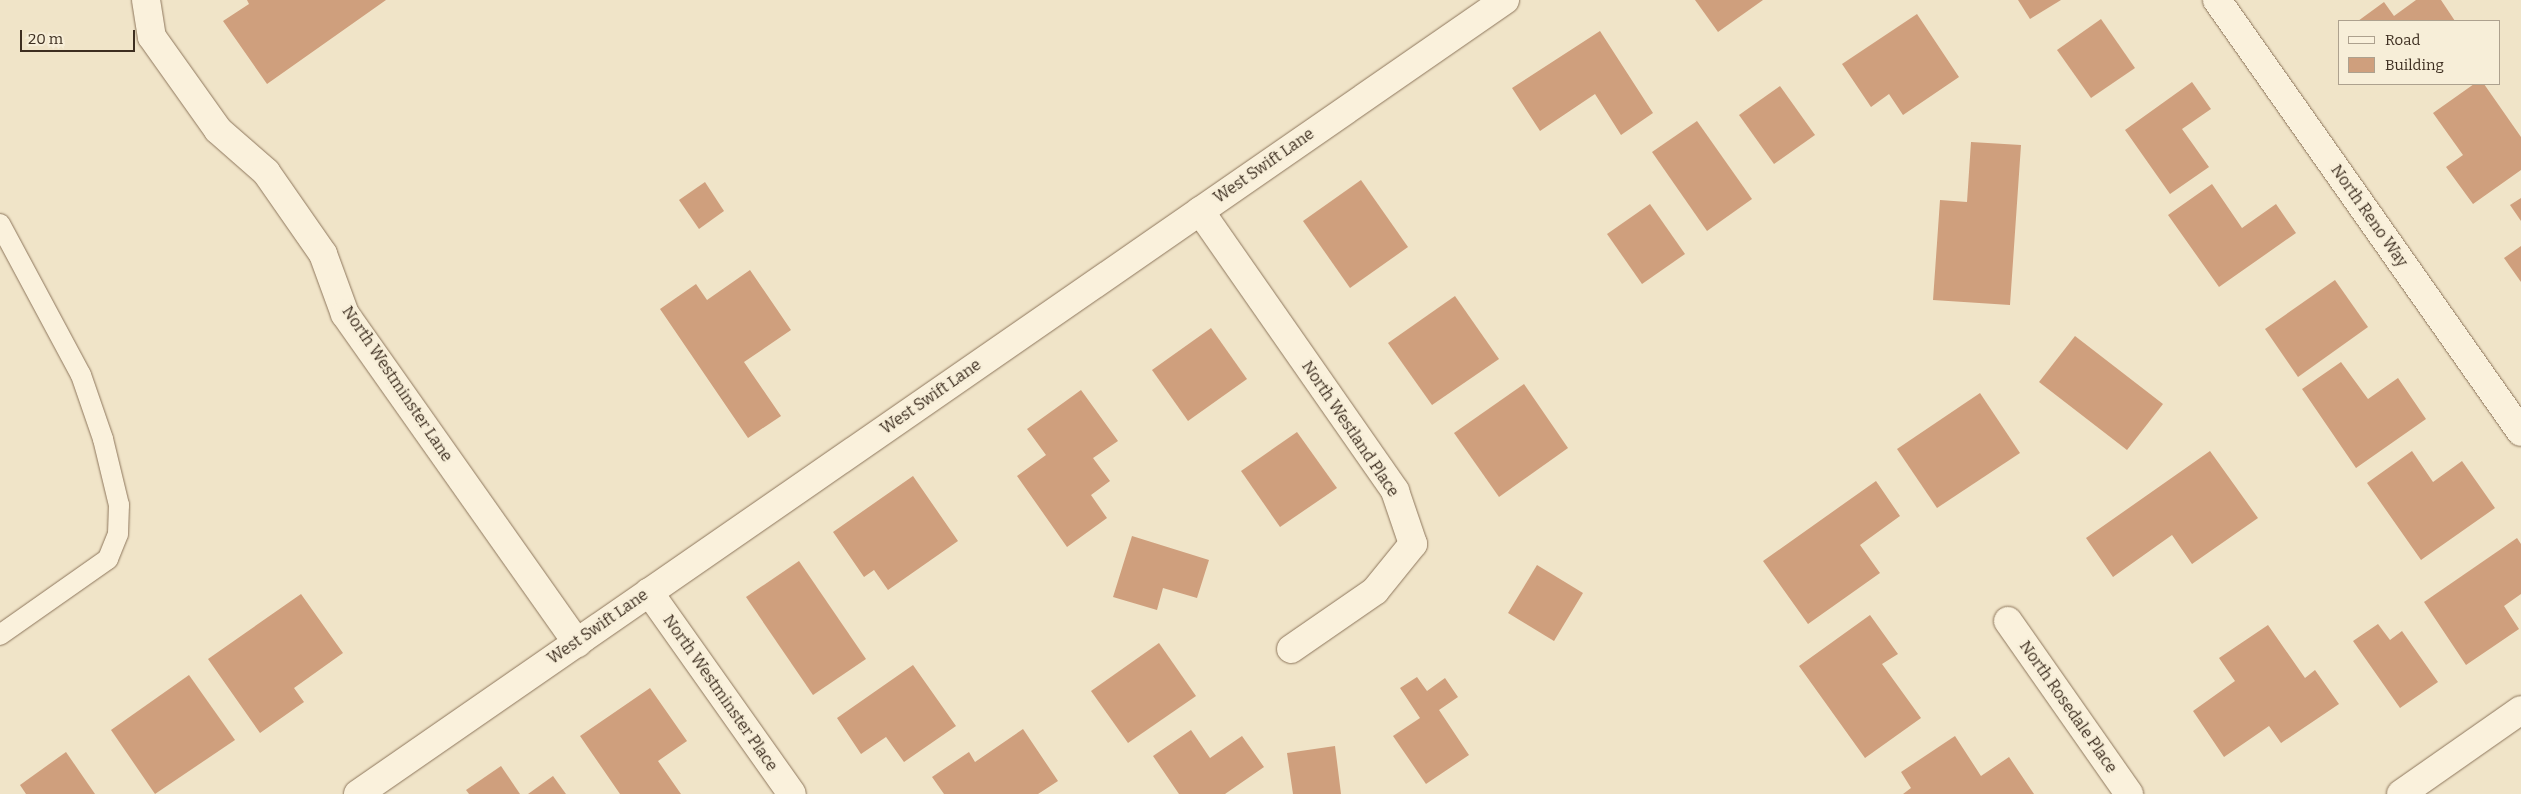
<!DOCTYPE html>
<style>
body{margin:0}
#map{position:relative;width:2521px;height:794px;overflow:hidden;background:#f0e4c8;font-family:Bitter,serif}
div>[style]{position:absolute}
.building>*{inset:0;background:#cf9f7d}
.roads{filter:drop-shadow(0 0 1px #8d765c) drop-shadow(0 0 1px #8d765c)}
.service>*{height:20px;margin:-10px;padding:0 10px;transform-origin:10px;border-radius:10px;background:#faf1dc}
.minor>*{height:28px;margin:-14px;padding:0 14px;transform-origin:14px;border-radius:14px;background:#faf1dc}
span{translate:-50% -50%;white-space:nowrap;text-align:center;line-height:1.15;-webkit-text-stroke:4px #f7eed8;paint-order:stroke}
.street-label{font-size:16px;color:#3d2e20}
.legend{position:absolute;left:2338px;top:20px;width:162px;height:65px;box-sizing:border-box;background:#f7eed8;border:1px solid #ada18e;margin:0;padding:6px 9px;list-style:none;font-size:15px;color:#3d2e20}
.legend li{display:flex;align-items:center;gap:10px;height:25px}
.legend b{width:25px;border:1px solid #ada18e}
.scale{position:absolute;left:20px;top:30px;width:115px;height:22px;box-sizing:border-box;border:2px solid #3d2e20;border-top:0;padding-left:6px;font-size:15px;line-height:18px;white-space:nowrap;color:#3d2e20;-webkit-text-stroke:4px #f7eed8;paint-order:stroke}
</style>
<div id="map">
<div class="building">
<i style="clip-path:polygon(247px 0,386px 0,267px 84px,223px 21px,249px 4px)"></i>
<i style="clip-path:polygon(1695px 0,1763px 0,1718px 32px)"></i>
<i style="clip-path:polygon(2018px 0,2061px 0,2030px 19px)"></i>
<i style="clip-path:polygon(2416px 0,2441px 0,2455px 21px,2358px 21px,2384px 2px,2394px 16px)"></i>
<i style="clip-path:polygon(1917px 14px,1959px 77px,1903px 115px,1889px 94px,1871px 107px,1842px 64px)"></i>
<i style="clip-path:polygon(2101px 19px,2135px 68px,2091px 98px,2057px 50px)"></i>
<i style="clip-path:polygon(1600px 31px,1653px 113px,1621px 135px,1595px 94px,1540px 131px,1512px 88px)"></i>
<i style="clip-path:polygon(2192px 82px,2211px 109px,2182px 129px,2209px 167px,2170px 194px,2125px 130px)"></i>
<i style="clip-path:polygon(2474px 84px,2484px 84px,2521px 137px,2521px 170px,2473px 204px,2446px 167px,2463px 155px,2433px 113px)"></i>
<i style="clip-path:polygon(1780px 86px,1815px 135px,1774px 164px,1739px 115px)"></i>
<i style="clip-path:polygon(1697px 121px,1752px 199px,1707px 231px,1652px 152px)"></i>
<i style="clip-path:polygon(1971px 142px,2021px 145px,2010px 305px,1933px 300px,1940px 200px,1967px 202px)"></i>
<i style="clip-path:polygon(1361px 180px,1408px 247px,1350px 288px,1303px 221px)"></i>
<i style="clip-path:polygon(705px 182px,724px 211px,699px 229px,679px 200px)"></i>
<i style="clip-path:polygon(2212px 184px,2242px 228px,2276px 204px,2296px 233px,2219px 287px,2168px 215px)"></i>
<i style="clip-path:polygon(2521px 198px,2521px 221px,2510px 205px)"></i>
<i style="clip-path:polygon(1650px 204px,1685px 254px,1642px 284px,1607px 234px)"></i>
<i style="clip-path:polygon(2521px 246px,2521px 282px,2504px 258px)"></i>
<i style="clip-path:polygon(750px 270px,791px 330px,744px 362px,781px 416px,748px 438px,660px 309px,696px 284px,707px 300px)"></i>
<i style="clip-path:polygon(2335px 280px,2368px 327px,2298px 377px,2265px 329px)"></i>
<i style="clip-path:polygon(1455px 296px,1499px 359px,1432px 405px,1388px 343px)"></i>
<i style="clip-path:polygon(1211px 328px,1247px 379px,1188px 421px,1152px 370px)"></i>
<i style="clip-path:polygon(2075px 336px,2163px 404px,2127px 450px,2039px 382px)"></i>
<i style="clip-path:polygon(2341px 362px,2368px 399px,2398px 378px,2426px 419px,2356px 468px,2302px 389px)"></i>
<i style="clip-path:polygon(1524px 384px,1568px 448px,1499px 497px,1454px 433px)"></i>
<i style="clip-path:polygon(1081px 390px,1118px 441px,1093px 458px,1110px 481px,1091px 495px,1107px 518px,1067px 547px,1017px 476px,1046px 455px,1027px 429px)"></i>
<i style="clip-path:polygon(1980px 393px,2020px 453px,1937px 508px,1897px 449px)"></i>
<i style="clip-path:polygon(1297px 432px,1337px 488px,1280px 527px,1241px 471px)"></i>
<i style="clip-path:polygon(2210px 451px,2258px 518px,2192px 564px,2172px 535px,2113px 577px,2086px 538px)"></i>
<i style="clip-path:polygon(2412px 451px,2433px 482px,2462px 461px,2495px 508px,2421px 560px,2367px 483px)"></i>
<i style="clip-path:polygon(913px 476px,958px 541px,888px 590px,874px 570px,864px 577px,833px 532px)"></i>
<i style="clip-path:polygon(1876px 481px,1900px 516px,1860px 545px,1880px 573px,1808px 624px,1763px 561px)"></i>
<i style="clip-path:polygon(1132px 536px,1209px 560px,1197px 598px,1163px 588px,1157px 610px,1113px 597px)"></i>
<i style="clip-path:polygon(2517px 538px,2521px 544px,2521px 594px,2504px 606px,2519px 629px,2466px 665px,2424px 602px)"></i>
<i style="clip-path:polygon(799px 561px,866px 659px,813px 695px,746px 597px)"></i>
<i style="clip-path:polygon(1537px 565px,1583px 593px,1554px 641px,1508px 613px)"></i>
<i style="clip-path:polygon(301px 594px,343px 653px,294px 688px,304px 702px,260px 733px,208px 659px)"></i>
<i style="clip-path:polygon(1870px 615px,1898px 654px,1882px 664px,1921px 718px,1865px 758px,1799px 666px)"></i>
<i style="clip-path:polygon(2378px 624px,2390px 640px,2402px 631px,2438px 682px,2400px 708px,2353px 641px)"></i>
<i style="clip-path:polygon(2268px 625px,2305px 678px,2315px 670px,2339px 704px,2281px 743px,2269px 726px,2224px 757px,2193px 711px,2235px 681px,2219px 658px)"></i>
<i style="clip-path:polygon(1159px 643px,1196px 696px,1128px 743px,1091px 691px)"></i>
<i style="clip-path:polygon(913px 665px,956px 726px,904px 762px,886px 737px,861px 754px,837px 718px)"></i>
<i style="clip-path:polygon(189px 675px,235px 740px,155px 794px,111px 730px)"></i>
<i style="clip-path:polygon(1417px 677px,1427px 691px,1445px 678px,1458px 697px,1439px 710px,1469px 755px,1426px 784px,1393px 736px,1420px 718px,1400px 688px)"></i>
<i style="clip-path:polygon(650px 688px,687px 741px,658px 761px,681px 794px,620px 794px,580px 736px)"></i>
<i style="clip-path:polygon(1023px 729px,1058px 781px,1038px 794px,944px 794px,932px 777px,969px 752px,975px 762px)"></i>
<i style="clip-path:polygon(1191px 730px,1210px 758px,1242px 736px,1264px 767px,1225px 794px,1179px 794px,1153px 756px)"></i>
<i style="clip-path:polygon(1955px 736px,1981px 776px,2009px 757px,2034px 794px,1903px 794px,1911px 788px,1901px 772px)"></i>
<i style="clip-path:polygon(1335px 746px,1341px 794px,1293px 794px,1287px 753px)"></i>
<i style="clip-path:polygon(66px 752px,95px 794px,26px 794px,20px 785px)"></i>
<i style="clip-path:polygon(501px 766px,520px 794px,469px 794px,466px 790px)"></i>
<i style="clip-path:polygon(553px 776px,566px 794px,528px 794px)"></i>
</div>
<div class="roads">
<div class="service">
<i style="left:0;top:224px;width:171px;rotate:61.8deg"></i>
<i style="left:81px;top:375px;width:68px;rotate:71deg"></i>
<i style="left:103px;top:439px;width:68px;rotate:76.4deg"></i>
<i style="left:119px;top:505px;width:29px;rotate:92deg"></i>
<i style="left:118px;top:534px;width:27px;rotate:112deg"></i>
<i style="left:108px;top:559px;width:132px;rotate:144.9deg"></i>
</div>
<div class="minor">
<i style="left:146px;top:0;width:37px;rotate:81deg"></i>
<i style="left:152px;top:37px;width:114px;rotate:54.6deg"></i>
<i style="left:218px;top:130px;width:64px;rotate:41.2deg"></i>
<i style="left:266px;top:172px;width:100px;rotate:55.2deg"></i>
<i style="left:323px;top:254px;width:64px;rotate:69.9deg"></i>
<i style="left:345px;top:314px;width:403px;rotate:54.8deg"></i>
<i style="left:2217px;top:0;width:528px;rotate:54.87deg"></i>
<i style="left:1200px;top:211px;width:341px;rotate:55.1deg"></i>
<i style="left:1395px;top:491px;width:56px;rotate:71.2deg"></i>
<i style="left:1413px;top:544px;width:60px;rotate:129deg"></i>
<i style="left:1375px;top:591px;width:102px;rotate:145.4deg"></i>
<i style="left:649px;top:592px;width:247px;rotate:54.7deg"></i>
<i style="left:2008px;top:621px;width:211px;rotate:55deg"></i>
<i style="left:358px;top:794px;width:1395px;rotate:-34.69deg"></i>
<i style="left:2401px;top:794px;width:146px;rotate:-35deg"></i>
</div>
</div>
<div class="street-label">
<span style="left:1264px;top:166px;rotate:-35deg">West Swift Lane</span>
<span style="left:2369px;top:216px;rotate:55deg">North Reno Way</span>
<span style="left:397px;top:384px;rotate:56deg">North Westminster Lane</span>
<span style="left:931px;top:397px;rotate:-35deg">West Swift Lane</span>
<span style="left:1350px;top:429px;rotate:56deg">North Westland Place</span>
<span style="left:598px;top:627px;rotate:-35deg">West Swift Lane</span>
<span style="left:720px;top:693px;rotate:55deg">North Westminster Place</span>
<span style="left:2068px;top:707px;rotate:55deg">North Rosedale Place</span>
</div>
<ul class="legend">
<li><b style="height:6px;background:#faf1dc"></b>Road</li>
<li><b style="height:14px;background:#cf9f7d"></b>Building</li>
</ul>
<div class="scale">20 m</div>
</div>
